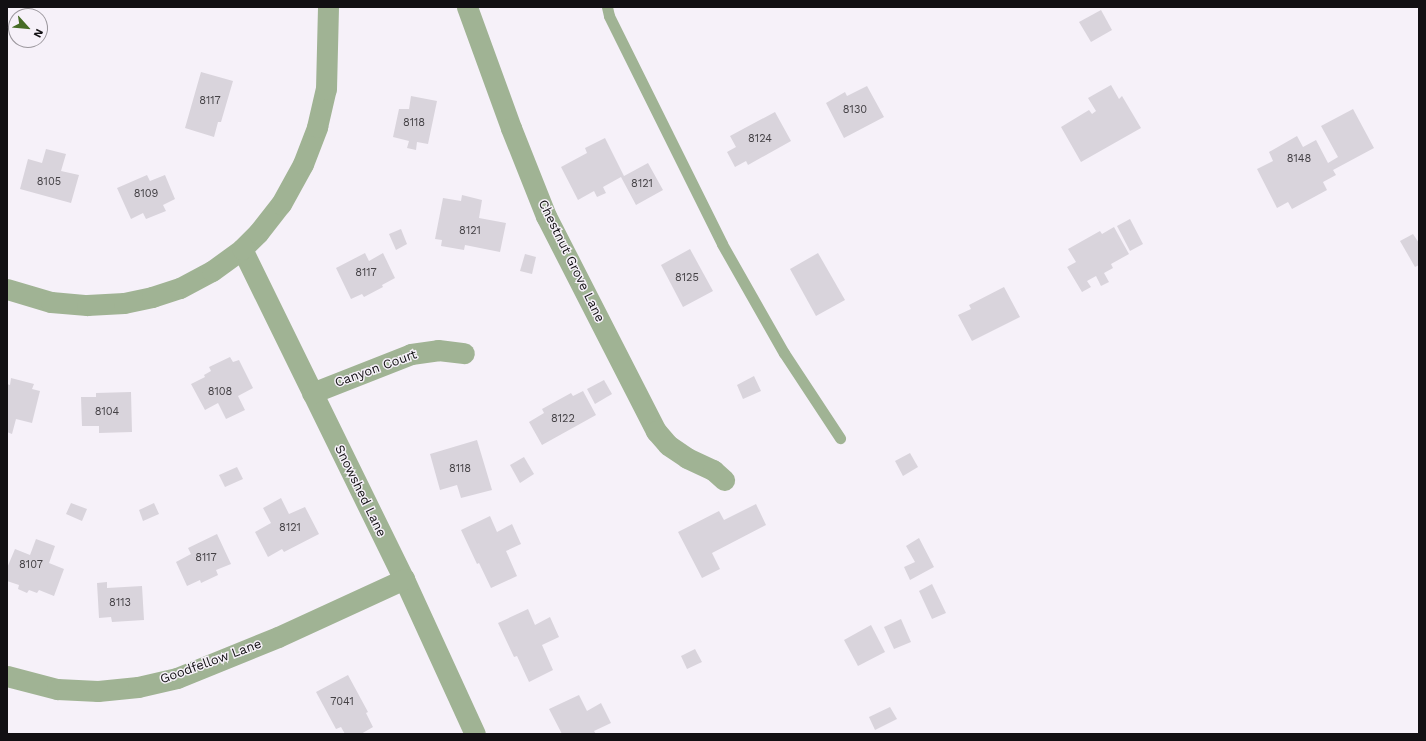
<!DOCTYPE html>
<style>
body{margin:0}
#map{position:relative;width:1426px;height:741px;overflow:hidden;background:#f6f1f9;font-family:"Work Sans",sans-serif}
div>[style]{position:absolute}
.building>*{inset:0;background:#d9d4dc}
.lane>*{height:11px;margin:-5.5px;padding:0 5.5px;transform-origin:5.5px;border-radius:5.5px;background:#a0b394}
.street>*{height:21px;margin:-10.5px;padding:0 10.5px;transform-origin:10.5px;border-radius:10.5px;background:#a0b394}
span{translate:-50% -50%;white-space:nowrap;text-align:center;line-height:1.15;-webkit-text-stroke:3px #f6f1f9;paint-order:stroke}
.number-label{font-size:11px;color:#444145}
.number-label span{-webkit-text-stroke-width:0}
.street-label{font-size:13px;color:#121013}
.frame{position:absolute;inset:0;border:8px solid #121013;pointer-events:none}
.north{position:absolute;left:8px;top:8px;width:40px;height:40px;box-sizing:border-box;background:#f6f1f9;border:1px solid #9b979d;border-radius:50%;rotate:117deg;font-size:11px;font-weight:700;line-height:16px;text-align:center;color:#121013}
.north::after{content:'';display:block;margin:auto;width:14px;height:18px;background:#466c26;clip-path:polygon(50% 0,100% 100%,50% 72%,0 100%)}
</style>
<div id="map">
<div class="building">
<i style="clip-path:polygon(1101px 10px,1112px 30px,1091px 42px,1079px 22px)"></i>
<i style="clip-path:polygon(201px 72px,233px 81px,221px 122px,218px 122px,214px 137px,185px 128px)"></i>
<i style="clip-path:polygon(1111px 85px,1119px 99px,1122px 96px,1141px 128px,1081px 162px,1061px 127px,1089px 110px,1092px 114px,1096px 111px,1088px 98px)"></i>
<i style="clip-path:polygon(867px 86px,884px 117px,844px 138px,826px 103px,845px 92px,847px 96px)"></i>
<i style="clip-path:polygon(411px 96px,437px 101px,428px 144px,417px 142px,416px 150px,407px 148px,409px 141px,393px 137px,399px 109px,409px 109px)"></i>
<i style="clip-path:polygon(1353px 109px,1374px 148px,1333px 170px,1336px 175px,1323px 182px,1327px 190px,1292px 209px,1288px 202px,1277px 208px,1257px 169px,1273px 161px,1269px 152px,1297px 136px,1303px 147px,1316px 140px,1328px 163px,1338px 157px,1321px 126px)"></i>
<i style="clip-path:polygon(775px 112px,791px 141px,748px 165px,746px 161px,735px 167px,727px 152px,736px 147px,730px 136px)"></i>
<i style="clip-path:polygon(605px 138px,624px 176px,648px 163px,663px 190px,636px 205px,621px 177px,603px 187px,606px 193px,597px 197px,594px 191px,578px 200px,561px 167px,587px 153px,585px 148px)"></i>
<i style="clip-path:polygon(46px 149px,66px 154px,61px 171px,79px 175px,71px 203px,20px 189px,28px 159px,42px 163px)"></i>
<i style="clip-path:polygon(147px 175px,150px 181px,165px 175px,175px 199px,163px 205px,166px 211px,146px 219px,143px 213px,131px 219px,117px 188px)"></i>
<i style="clip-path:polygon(462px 195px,482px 200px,479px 218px,506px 223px,500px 252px,465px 245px,464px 250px,441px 246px,442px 240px,435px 239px,443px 198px,461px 201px)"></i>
<i style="clip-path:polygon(1130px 219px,1143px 244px,1130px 251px,1117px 226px)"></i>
<i style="clip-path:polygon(1114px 227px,1129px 254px,1111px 264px,1113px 268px,1104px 273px,1109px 282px,1101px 286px,1096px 276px,1087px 281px,1091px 287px,1082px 292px,1067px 267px,1076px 262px,1068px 249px,1100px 231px,1102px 234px)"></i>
<i style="clip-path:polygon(401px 229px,407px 244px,396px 250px,389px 234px)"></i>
<i style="clip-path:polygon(1413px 234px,1419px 243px,1419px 265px,1415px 267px,1400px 241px)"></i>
<i style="clip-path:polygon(690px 249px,713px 291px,683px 307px,661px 265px)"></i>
<i style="clip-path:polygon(365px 253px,369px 261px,383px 253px,395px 278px,382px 285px,383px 287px,364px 297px,362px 294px,351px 299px,336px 268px)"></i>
<i style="clip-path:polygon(818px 253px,845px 300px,816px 316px,790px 269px)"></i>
<i style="clip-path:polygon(525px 254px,536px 257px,532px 274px,520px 271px)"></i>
<i style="clip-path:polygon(1004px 287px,1020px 317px,972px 341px,958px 315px,971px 309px,969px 305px)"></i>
<i style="clip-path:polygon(230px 357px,233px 362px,239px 360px,253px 388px,238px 396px,245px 410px,226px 419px,218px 403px,205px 410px,191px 384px,205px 377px,204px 375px,211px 371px,209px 367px)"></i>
<i style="clip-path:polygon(754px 376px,761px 391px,743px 399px,737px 385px)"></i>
<i style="clip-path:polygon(11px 378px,34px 384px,32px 389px,40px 391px,32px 423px,16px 419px,12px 434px,7px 432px,7px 384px,10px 385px)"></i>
<i style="clip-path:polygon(604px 380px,612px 394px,595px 404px,587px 389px)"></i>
<i style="clip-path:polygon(583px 391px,596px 415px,542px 445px,529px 422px,544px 413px,542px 409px,571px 393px,573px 396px)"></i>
<i style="clip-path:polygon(131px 392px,132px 432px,99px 433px,99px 426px,82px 426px,81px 397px,96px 397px,96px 393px)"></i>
<i style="clip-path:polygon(477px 440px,492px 490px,461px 498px,457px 485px,440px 490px,430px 454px)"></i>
<i style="clip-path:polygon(910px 453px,918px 467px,903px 476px,895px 461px)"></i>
<i style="clip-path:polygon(524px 457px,534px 474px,520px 483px,510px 465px)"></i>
<i style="clip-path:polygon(237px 467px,243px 479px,225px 487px,219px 475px)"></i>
<i style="clip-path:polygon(281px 498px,289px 514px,305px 507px,319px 534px,284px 552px,282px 549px,268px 557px,255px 532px,271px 523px,263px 508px)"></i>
<i style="clip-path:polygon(71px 503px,87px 509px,82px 521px,66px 514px)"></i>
<i style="clip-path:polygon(154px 503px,159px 514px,143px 521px,139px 510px)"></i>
<i style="clip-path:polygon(756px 504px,766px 525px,712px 553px,720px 569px,702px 578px,678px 532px,719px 511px,724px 520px)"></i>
<i style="clip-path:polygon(490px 516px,497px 532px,512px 524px,521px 544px,506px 551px,517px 576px,491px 588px,479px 563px,477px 564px,461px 530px)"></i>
<i style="clip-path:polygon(217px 534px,231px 564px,216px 570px,218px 575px,201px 583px,200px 580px,187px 586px,176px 562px,191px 554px,188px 548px)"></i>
<i style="clip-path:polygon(919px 538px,934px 567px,910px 580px,904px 567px,915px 562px,906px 546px)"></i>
<i style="clip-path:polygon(36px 539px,55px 546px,49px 563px,64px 569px,54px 596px,39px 590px,37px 593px,29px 590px,27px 593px,18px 589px,19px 585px,7px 581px,7px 568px,15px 549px,30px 555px)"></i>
<i style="clip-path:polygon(107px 582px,107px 588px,142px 586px,144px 620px,112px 622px,111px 617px,99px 618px,97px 583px)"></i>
<i style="clip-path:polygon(932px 584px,946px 613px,932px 619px,919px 591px)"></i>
<i style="clip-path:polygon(528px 609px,535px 625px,550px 617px,559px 637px,542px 645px,553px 670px,529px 682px,517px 656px,514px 657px,498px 623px)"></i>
<i style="clip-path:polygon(901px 619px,911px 642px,894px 649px,884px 627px)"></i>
<i style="clip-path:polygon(871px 625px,885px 652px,858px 666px,844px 640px)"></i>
<i style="clip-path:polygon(695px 649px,702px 662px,687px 669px,681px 656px)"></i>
<i style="clip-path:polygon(348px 675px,368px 712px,366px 713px,373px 727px,361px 734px,345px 734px,341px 727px,336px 729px,316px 692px)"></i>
<i style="clip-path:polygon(579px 695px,587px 711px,601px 703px,611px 723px,594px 731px,596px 734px,562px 734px,549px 709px)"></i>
<i style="clip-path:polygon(890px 707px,897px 719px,875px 730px,869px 717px)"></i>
</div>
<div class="lane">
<i style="left:607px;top:7px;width:9px;rotate:77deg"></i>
<i style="left:609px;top:16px;width:254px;rotate:63.6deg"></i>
<i style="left:722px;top:244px;width:125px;rotate:60.4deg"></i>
<i style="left:784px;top:353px;width:102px;rotate:56.6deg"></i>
</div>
<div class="street">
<i style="left:467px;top:7px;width:129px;rotate:70deg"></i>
<i style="left:511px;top:128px;width:95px;rotate:68.3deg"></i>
<i style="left:546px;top:216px;width:242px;rotate:62.9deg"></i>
<i style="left:656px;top:431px;width:18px;rotate:49deg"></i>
<i style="left:668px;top:445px;width:23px;rotate:34deg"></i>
<i style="left:687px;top:458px;width:29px;rotate:25deg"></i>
<i style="left:713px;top:470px;width:15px;rotate:42deg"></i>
<i style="left:242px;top:249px;width:368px;rotate:63.9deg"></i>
<i style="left:404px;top:579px;width:170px;rotate:65.4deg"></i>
<i style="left:7px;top:289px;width:46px;rotate:16.5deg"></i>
<i style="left:51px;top:302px;width:36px;rotate:5deg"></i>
<i style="left:87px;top:305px;width:37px;rotate:-3deg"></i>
<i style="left:124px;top:303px;width:29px;rotate:-12deg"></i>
<i style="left:152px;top:297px;width:29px;rotate:-18deg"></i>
<i style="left:180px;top:288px;width:36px;rotate:-28deg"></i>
<i style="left:212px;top:271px;width:37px;rotate:-36deg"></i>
<i style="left:242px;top:249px;width:23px;rotate:-45deg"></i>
<i style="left:258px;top:233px;width:37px;rotate:-52deg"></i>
<i style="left:281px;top:204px;width:46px;rotate:-61.2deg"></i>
<i style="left:303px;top:164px;width:40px;rotate:-69deg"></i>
<i style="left:317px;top:127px;width:39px;rotate:-77deg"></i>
<i style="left:326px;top:89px;width:82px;rotate:-88.6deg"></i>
<i style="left:312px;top:393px;width:106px;rotate:-21.5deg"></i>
<i style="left:411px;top:354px;width:27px;rotate:-8deg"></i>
<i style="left:438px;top:350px;width:26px;rotate:7deg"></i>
<i style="left:7px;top:676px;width:52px;rotate:14.6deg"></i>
<i style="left:57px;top:689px;width:41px;rotate:2.8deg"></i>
<i style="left:98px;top:691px;width:40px;rotate:-5.7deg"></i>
<i style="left:138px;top:687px;width:40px;rotate:-13deg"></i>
<i style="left:177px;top:678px;width:109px;rotate:-22.1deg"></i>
<i style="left:278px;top:637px;width:139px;rotate:-24.7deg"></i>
</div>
<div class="number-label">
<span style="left:210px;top:101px">8117</span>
<span style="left:855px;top:110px">8130</span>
<span style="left:414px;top:123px">8118</span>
<span style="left:760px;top:139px">8124</span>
<span style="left:1299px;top:159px">8148</span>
<span style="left:49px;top:182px">8105</span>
<span style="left:642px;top:184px">8121</span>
<span style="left:146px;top:194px">8109</span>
<span style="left:470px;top:231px">8121</span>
<span style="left:366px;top:273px">8117</span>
<span style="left:687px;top:278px">8125</span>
<span style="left:220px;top:392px">8108</span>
<span style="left:107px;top:412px">8104</span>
<span style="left:563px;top:419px">8122</span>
<span style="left:460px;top:469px">8118</span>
<span style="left:290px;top:528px">8121</span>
<span style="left:206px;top:558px">8117</span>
<span style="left:31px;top:565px">8107</span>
<span style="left:120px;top:603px">8113</span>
<span style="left:342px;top:702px">7041</span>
</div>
<div class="street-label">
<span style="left:571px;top:261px;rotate:64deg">Chestnut Grove Lane</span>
<span style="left:376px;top:369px;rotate:-20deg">Canyon Court</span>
<span style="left:360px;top:491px;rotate:64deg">Snowshed Lane</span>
<span style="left:211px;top:662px;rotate:-20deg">Goodfellow Lane</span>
</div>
<div class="frame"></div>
<div class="north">N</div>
</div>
